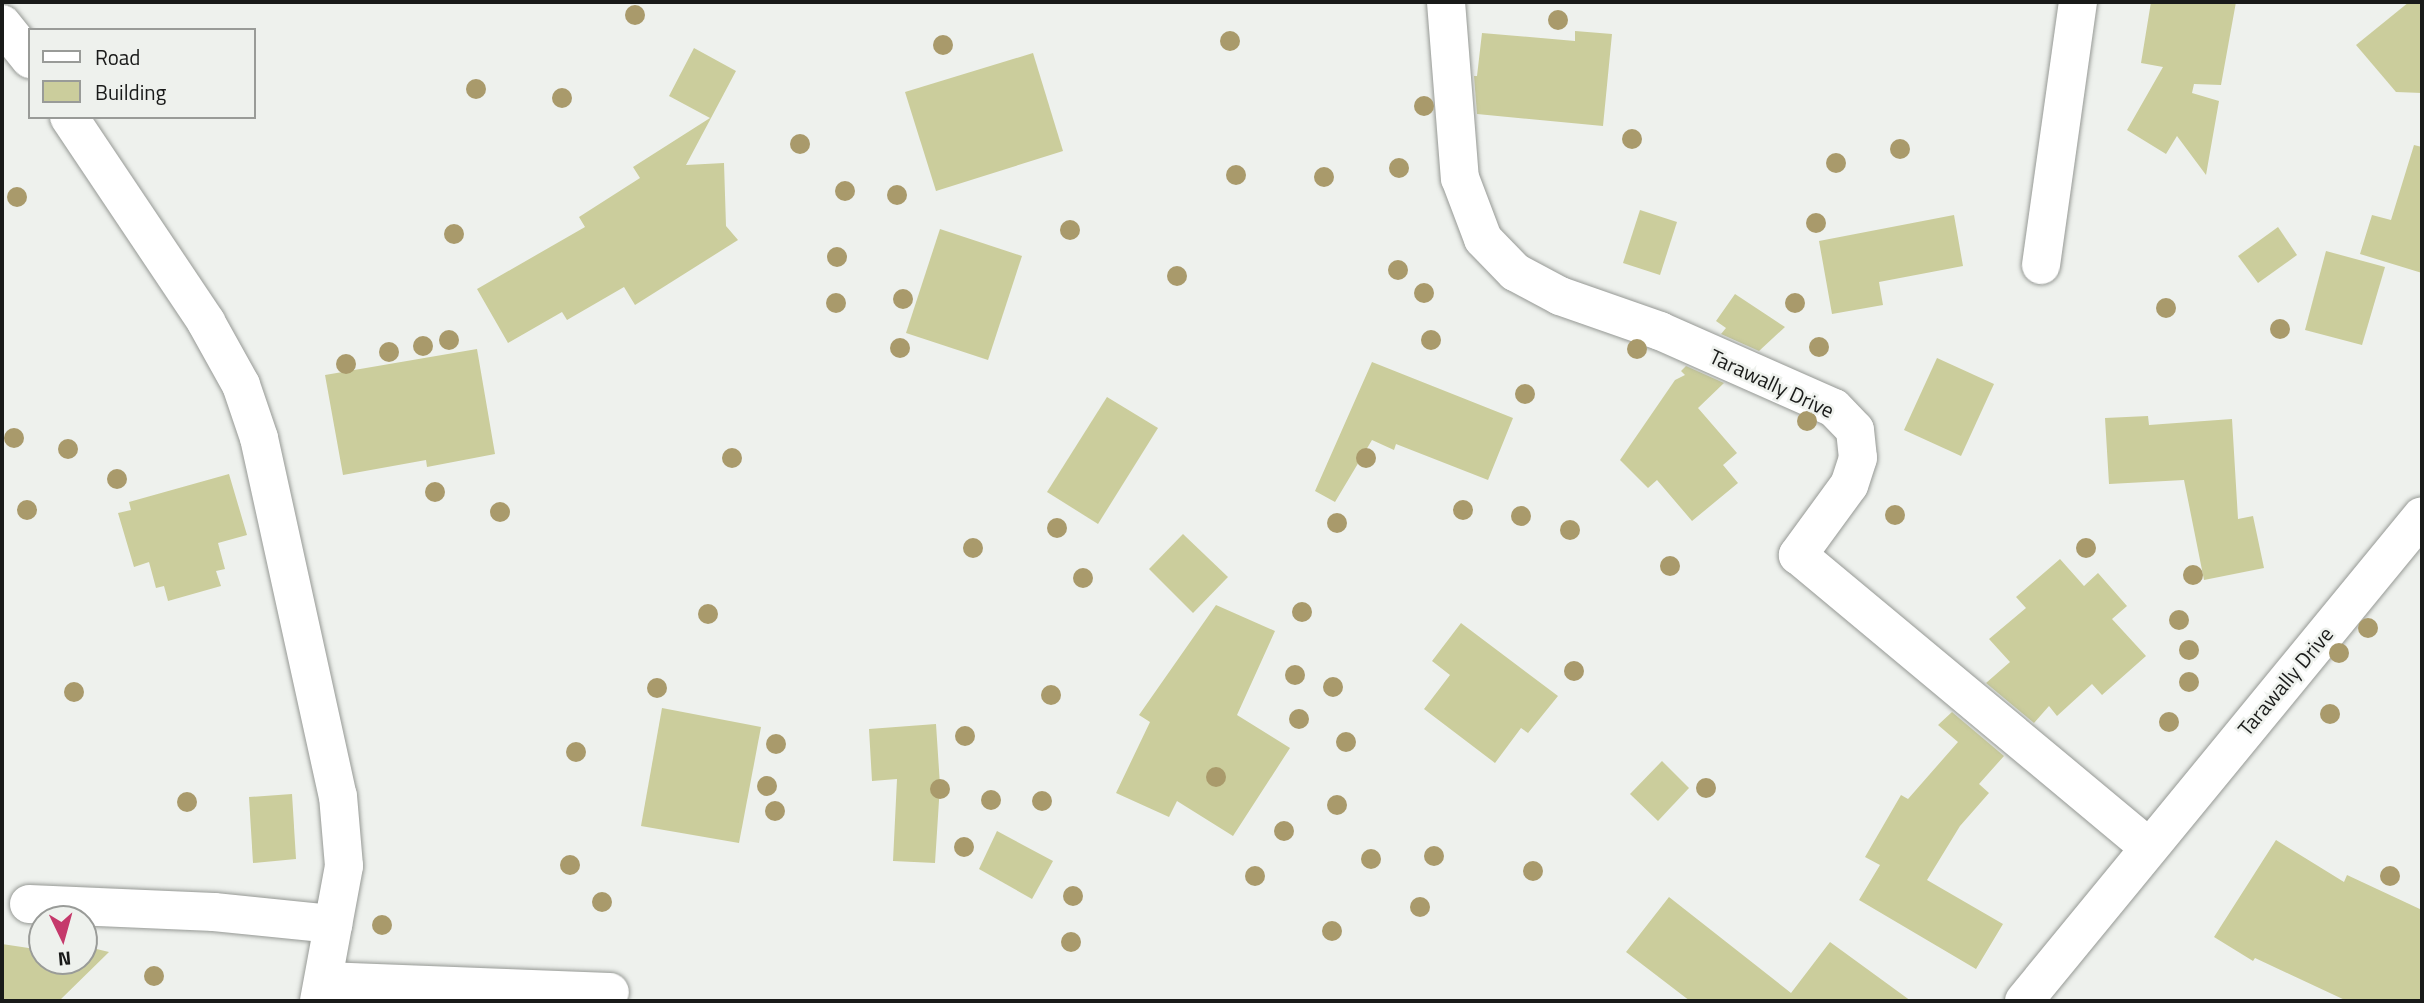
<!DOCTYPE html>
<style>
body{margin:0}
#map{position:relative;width:2424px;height:1003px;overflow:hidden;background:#eef1ed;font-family:"Titillium Web",sans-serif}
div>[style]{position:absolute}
.building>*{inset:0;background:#cbcd9c}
.roads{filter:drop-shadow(0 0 2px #969995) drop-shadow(0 0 2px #969995)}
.street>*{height:38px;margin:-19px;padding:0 19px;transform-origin:19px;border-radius:19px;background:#fff}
.trees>*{width:20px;height:20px;margin:-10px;border-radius:50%;background:#a99a6b}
span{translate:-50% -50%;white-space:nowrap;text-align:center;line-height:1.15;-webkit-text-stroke:5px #eef1ed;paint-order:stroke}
.street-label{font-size:21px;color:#191a19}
.frame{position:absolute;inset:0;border:4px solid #191a19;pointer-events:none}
.legend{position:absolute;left:28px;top:28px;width:228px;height:91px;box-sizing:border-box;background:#eef1ed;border:2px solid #999b98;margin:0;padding:9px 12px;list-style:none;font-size:21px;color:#191a19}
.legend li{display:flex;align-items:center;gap:14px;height:35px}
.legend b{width:35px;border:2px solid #999b98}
.north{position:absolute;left:28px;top:905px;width:70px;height:70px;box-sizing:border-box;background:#eef1ed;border:2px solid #999b98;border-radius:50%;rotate:175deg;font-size:19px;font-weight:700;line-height:28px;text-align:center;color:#191a19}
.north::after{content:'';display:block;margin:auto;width:24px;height:32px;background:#c5396b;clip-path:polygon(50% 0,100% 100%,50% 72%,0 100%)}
</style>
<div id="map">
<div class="building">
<i style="clip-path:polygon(2151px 2px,2236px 2px,2221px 85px,2194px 84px,2192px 93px,2219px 101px,2206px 175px,2177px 136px,2166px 154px,2127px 130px,2163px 67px,2141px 63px)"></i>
<i style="clip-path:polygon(2409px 2px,2422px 2px,2422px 93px,2396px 92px,2356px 45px)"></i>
<i style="clip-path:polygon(1575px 31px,1612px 34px,1603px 126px,1477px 114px,1474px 76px,1477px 76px,1482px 33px,1575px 41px)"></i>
<i style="clip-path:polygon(694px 48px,736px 71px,686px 165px,724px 163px,726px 226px,738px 240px,635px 305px,624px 287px,567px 320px,562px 312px,508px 343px,477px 289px,585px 227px,579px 217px,640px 178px,633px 167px,710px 118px,669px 96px)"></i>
<i style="clip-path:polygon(1033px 53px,1063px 151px,936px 191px,905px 92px)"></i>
<i style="clip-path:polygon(2414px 145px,2422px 147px,2422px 273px,2360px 254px,2372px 215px,2391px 220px)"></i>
<i style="clip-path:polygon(1640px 210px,1677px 222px,1660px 275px,1623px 263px)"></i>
<i style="clip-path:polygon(1954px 215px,1963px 266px,1879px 282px,1883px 305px,1832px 314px,1819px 241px)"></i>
<i style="clip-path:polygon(2278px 227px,2297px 255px,2258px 283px,2238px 256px)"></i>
<i style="clip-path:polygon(940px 229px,1022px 256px,988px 360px,906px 333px)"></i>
<i style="clip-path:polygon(2326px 251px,2385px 267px,2362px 345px,2305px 330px)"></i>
<i style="clip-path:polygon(1735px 294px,1785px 327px,1759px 351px,1721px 334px,1726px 328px,1716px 321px)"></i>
<i style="clip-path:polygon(477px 349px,495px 454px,427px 467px,426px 460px,343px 475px,325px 375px)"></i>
<i style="clip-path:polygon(1937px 358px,1994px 384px,1961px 456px,1904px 430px)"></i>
<i style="clip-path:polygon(1372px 362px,1513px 418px,1488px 480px,1396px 444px,1394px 450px,1372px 440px,1335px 502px,1315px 491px)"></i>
<i style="clip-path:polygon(1686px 366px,1724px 383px,1698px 408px,1737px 453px,1723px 465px,1738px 483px,1692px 521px,1657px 480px,1648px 488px,1620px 460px,1675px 380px,1685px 375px,1681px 371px)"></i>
<i style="clip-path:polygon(1107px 397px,1158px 428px,1098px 524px,1047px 492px)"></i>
<i style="clip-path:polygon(2148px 416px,2149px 425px,2232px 419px,2238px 519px,2253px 516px,2264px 568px,2204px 580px,2184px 480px,2109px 484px,2105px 418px)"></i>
<i style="clip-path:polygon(229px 474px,247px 535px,218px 543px,225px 569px,216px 571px,221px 586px,168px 601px,164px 586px,156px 588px,149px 562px,134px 567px,118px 513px,131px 510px,129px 502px)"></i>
<i style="clip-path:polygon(1183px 534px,1228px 577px,1193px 613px,1149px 569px)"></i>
<i style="clip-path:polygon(2060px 559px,2084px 586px,2098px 573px,2127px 606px,2112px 619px,2146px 656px,2102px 695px,2092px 684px,2057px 716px,2049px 706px,2034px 723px,1986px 683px,2010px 662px,1989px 639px,2026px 608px,2016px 597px)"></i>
<i style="clip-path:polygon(1216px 605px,1275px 631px,1237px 715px,1290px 748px,1233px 836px,1177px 801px,1169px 817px,1116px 793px,1150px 722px,1139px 715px)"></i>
<i style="clip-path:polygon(1461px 623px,1558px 696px,1528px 733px,1521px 728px,1495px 763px,1424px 709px,1450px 675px,1432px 661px)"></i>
<i style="clip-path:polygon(662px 708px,761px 727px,739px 843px,641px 826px)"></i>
<i style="clip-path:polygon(1952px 712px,2004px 756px,1979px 784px,1989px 793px,1960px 826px,1927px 880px,2003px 924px,1976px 969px,1859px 900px,1880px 865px,1865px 857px,1901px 795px,1908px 799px,1958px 742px,1938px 725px)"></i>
<i style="clip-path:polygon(936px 724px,940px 785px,935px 863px,893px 861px,897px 779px,872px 781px,869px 729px)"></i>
<i style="clip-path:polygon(1662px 761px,1689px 788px,1658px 821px,1630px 794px)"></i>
<i style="clip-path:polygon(292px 794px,296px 859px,253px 863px,249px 797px)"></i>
<i style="clip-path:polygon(997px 831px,1053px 861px,1032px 899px,979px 869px)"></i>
<i style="clip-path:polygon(2276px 840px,2344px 882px,2347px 875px,2422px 910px,2422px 1001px,2347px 1001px,2255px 958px,2253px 961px,2214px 937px)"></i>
<i style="clip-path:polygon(1669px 897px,1791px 993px,1830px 942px,1911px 1001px,1690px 1001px,1626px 952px)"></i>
<i style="clip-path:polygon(2px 944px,42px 950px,42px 961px,84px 961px,84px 946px,109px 952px,59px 1001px,2px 1001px)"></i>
</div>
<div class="roads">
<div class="street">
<i style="left:1446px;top:2px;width:177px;rotate:85.5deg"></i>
<i style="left:1460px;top:178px;width:65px;rotate:69.3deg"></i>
<i style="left:1483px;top:239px;width:46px;rotate:45.9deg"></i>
<i style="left:1515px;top:272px;width:51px;rotate:28.1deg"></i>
<i style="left:1560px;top:296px;width:106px;rotate:19.3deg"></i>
<i style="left:1660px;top:331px;width:190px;rotate:23.9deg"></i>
<i style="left:1834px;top:408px;width:30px;rotate:46deg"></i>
<i style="left:1855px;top:430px;width:28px;rotate:84deg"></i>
<i style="left:1858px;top:458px;width:28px;rotate:108deg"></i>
<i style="left:1849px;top:485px;width:87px;rotate:126.1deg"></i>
<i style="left:1798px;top:555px;width:454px;rotate:39.8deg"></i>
<i style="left:2px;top:24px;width:45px;rotate:51.3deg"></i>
<i style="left:69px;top:117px;width:247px;rotate:56.2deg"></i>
<i style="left:206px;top:322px;width:72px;rotate:60.9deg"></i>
<i style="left:241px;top:385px;width:56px;rotate:71.2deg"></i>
<i style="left:259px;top:438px;width:367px;rotate:77.6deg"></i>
<i style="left:338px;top:796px;width:70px;rotate:85.1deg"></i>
<i style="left:344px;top:866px;width:137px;rotate:100.5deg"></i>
<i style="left:2041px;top:265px;width:266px;rotate:-82deg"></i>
<i style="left:29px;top:904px;width:185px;rotate:2.5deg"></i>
<i style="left:214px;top:912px;width:120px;rotate:5.8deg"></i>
<i style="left:324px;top:981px;width:286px;rotate:2.2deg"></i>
<i style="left:2024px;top:1001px;width:627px;rotate:-50.63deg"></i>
</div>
</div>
<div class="trees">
<i style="left:635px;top:15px"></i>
<i style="left:1558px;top:20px"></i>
<i style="left:1230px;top:41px"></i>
<i style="left:943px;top:45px"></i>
<i style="left:476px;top:89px"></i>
<i style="left:562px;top:98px"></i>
<i style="left:1424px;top:106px"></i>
<i style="left:1632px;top:139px"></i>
<i style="left:800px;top:144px"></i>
<i style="left:1900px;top:149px"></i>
<i style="left:1836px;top:163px"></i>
<i style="left:1399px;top:168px"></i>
<i style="left:1236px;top:175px"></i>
<i style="left:1324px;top:177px"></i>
<i style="left:845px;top:191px"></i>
<i style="left:897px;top:195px"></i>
<i style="left:17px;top:197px"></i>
<i style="left:1816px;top:223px"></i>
<i style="left:1070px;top:230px"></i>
<i style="left:454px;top:234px"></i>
<i style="left:837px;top:257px"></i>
<i style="left:1398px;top:270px"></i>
<i style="left:1177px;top:276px"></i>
<i style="left:1424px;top:293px"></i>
<i style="left:903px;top:299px"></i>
<i style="left:836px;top:303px"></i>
<i style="left:1795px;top:303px"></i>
<i style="left:2166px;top:308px"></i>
<i style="left:2280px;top:329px"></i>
<i style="left:449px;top:340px"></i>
<i style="left:1431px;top:340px"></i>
<i style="left:423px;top:346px"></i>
<i style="left:1819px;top:347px"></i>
<i style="left:900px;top:348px"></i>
<i style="left:1637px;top:349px"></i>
<i style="left:389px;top:352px"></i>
<i style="left:346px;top:364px"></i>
<i style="left:1525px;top:394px"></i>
<i style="left:1807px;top:421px"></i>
<i style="left:14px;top:438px"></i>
<i style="left:68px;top:449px"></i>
<i style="left:732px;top:458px"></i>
<i style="left:1366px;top:458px"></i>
<i style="left:117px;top:479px"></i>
<i style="left:435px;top:492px"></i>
<i style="left:27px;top:510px"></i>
<i style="left:1463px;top:510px"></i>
<i style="left:500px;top:512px"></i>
<i style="left:1895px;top:515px"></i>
<i style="left:1521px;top:516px"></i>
<i style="left:1337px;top:523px"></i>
<i style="left:1057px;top:528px"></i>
<i style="left:1570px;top:530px"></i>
<i style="left:973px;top:548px"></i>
<i style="left:2086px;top:548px"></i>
<i style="left:1670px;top:566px"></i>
<i style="left:2193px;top:575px"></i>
<i style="left:1083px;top:578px"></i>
<i style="left:1302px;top:612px"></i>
<i style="left:708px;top:614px"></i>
<i style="left:2179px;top:620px"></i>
<i style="left:2368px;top:628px"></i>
<i style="left:2189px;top:650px"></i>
<i style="left:2339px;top:653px"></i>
<i style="left:1574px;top:671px"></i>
<i style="left:1295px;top:675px"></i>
<i style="left:2189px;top:682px"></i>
<i style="left:1333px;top:687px"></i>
<i style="left:657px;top:688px"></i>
<i style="left:74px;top:692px"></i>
<i style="left:1051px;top:695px"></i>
<i style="left:2330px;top:714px"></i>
<i style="left:1299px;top:719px"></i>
<i style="left:2169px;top:722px"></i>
<i style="left:965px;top:736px"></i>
<i style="left:1346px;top:742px"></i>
<i style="left:776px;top:744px"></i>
<i style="left:576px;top:752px"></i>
<i style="left:1216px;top:777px"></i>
<i style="left:767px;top:786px"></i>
<i style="left:1706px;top:788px"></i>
<i style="left:940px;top:789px"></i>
<i style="left:991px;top:800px"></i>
<i style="left:1042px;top:801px"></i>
<i style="left:187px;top:802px"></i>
<i style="left:1337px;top:805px"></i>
<i style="left:775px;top:811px"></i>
<i style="left:1284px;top:831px"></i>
<i style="left:964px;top:847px"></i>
<i style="left:1434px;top:856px"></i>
<i style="left:1371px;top:859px"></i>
<i style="left:570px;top:865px"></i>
<i style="left:1533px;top:871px"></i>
<i style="left:1255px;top:876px"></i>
<i style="left:2390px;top:876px"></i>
<i style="left:1073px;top:896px"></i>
<i style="left:602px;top:902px"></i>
<i style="left:1420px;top:907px"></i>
<i style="left:382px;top:925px"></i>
<i style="left:1332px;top:931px"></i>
<i style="left:1071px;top:942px"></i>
<i style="left:154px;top:976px"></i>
</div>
<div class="street-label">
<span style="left:1772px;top:383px;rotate:25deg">Tarawally Drive</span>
<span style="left:2285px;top:681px;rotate:-50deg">Tarawally Drive</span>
</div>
<div class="frame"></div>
<ul class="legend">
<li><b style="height:9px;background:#fff"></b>Road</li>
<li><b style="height:19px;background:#cbcd9c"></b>Building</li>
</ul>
<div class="north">N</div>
</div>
